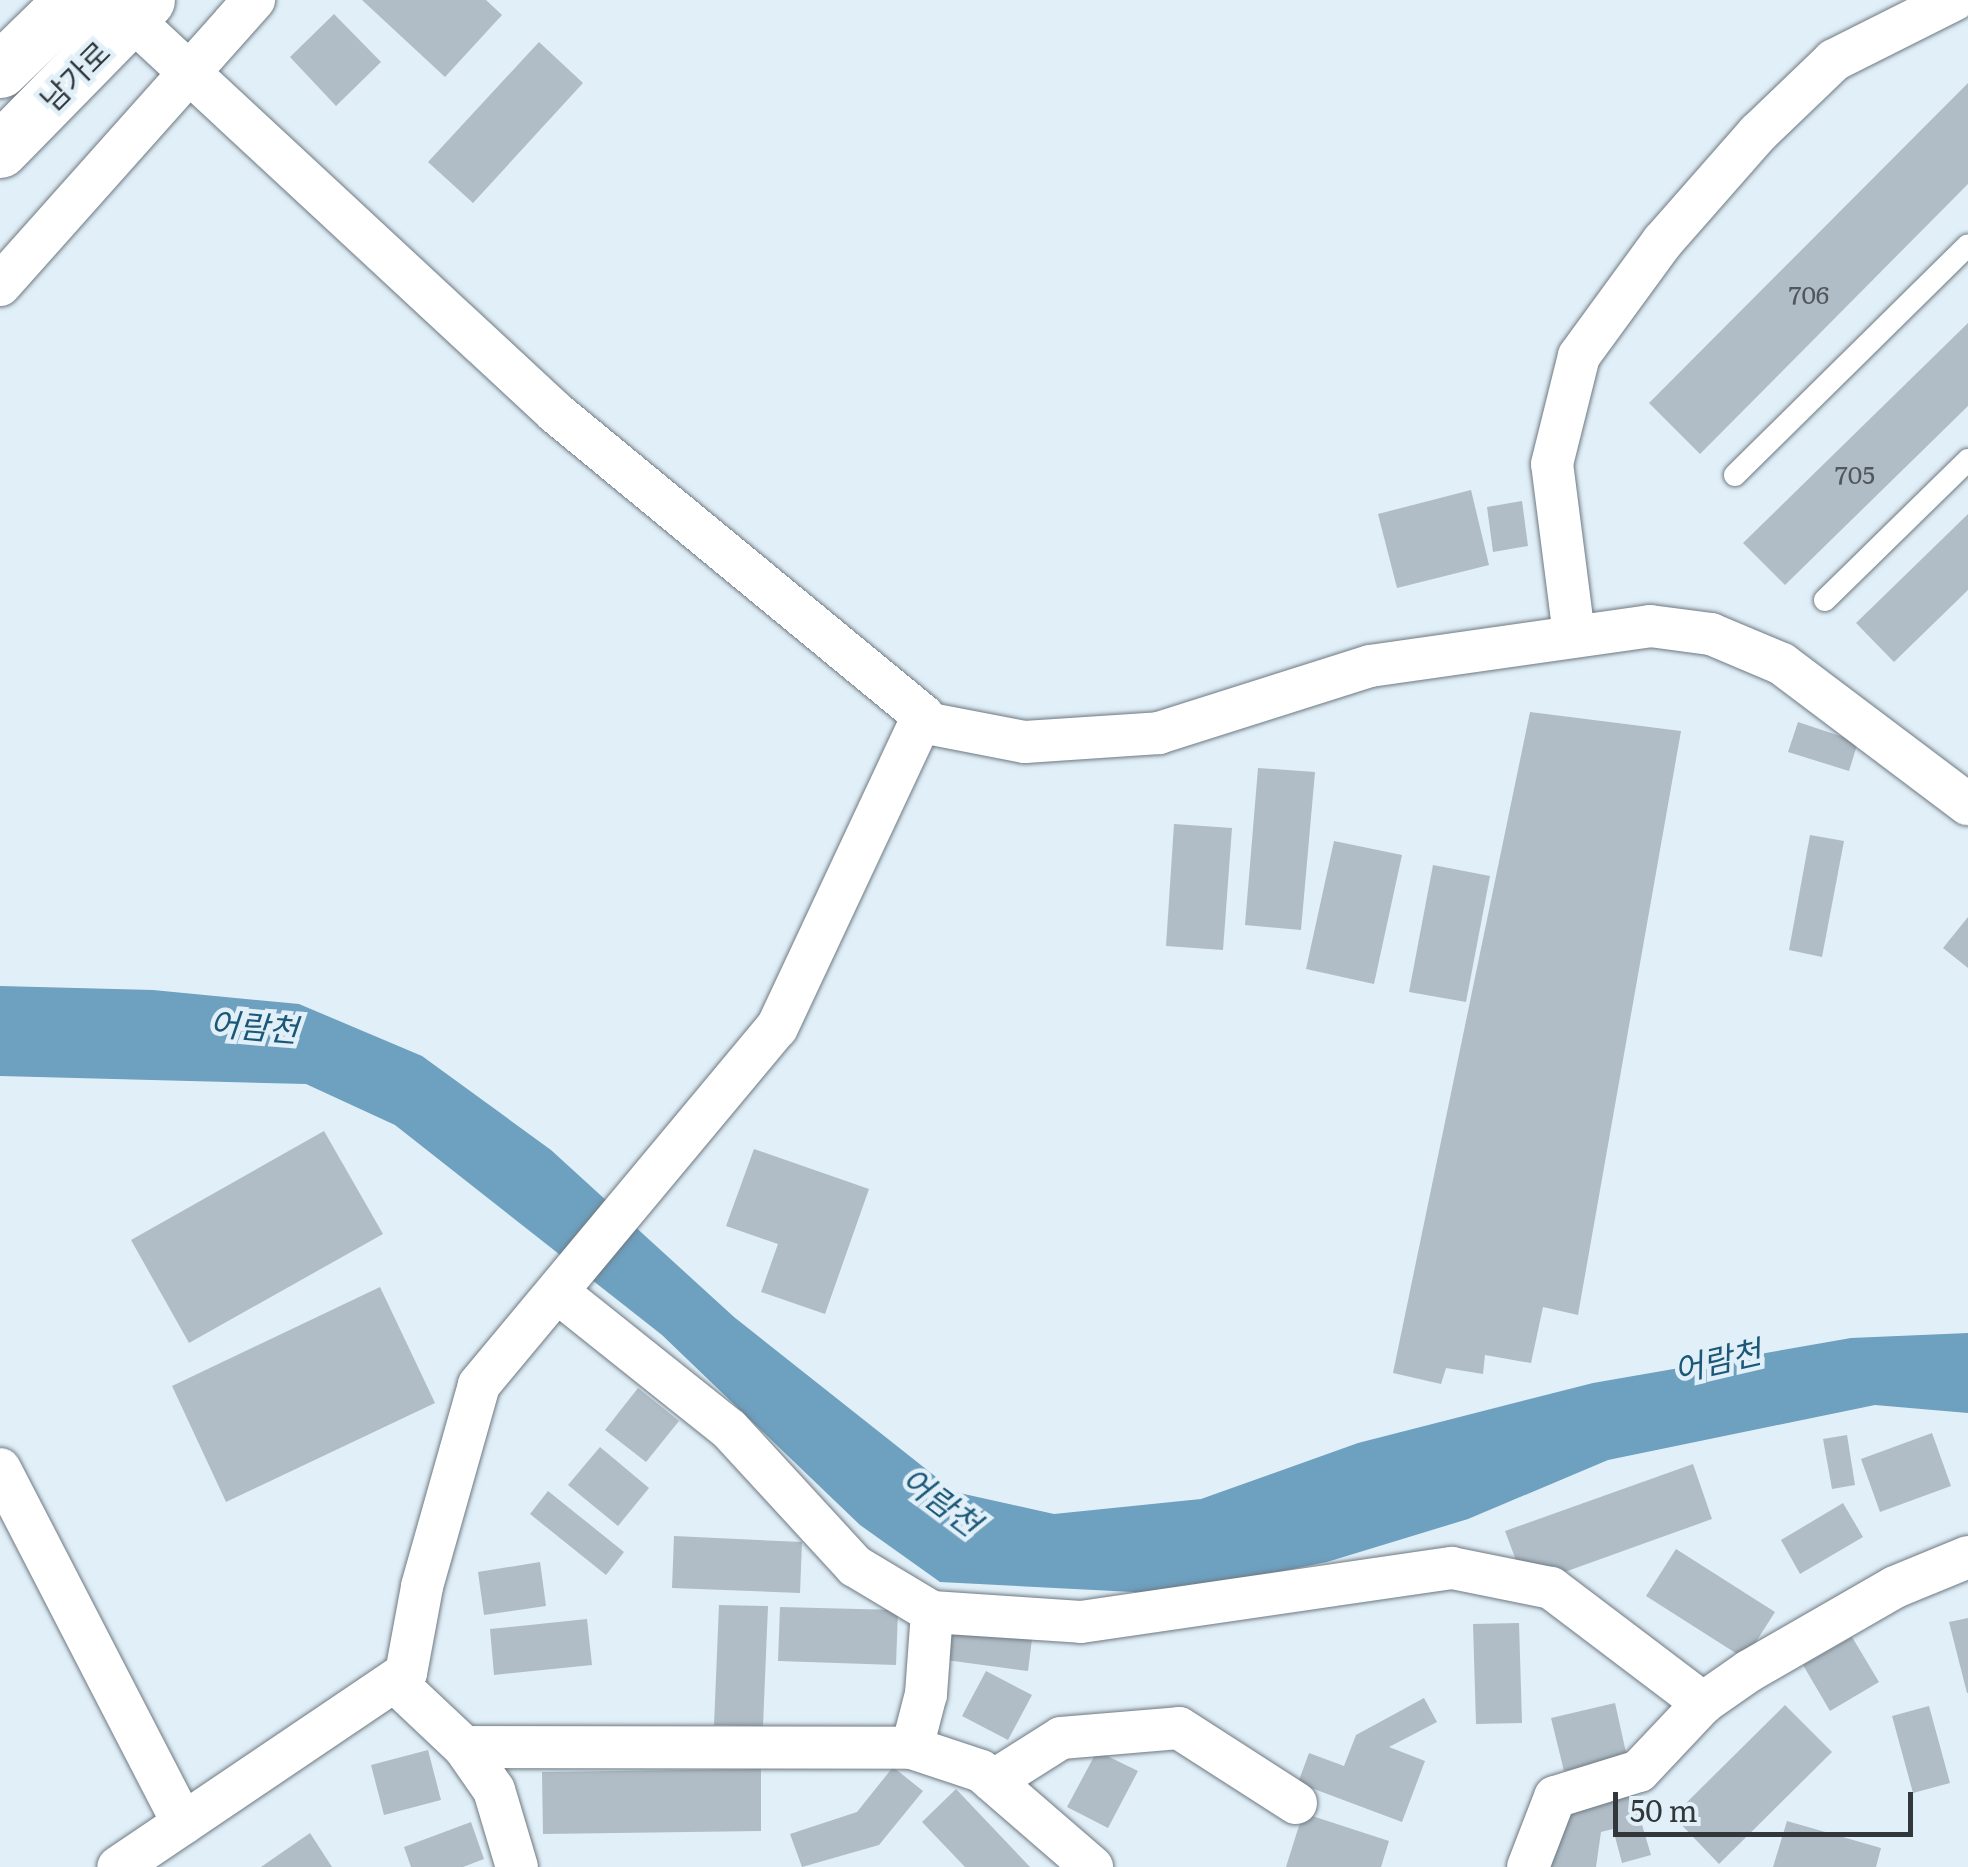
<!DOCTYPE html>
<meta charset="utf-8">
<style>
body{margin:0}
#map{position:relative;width:1968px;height:1867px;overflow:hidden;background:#e1eff8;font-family:Literata,"Noto Sans KR",serif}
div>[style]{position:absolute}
.water>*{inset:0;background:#6ea0bf}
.building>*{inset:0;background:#b0bdc6}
.roads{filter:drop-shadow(0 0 2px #6e7a82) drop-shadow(0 0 2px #6e7a82)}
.service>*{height:22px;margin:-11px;padding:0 11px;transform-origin:11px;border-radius:11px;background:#fff}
.minor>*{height:42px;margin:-21px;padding:0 21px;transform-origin:21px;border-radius:21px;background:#fff}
.secondary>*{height:55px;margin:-27.5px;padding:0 27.5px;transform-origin:27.5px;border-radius:27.5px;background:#fff}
span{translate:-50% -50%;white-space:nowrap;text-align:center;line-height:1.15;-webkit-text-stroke:9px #e1eff8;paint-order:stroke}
.number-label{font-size:25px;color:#51585d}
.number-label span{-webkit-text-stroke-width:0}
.street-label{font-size:30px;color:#31373a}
.water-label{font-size:32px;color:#1b5777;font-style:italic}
.scale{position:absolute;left:1613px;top:1792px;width:300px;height:45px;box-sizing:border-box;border:5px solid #31373a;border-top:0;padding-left:12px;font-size:30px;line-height:35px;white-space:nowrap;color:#31373a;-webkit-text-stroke:8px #e1eff8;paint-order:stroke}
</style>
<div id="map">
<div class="water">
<i style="clip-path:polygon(0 986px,153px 990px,299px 1004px,422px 1056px,551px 1150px,734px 1317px,955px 1492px,1054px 1514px,1201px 1499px,1358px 1443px,1593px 1383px,1851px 1338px,1968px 1333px,1968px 1413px,1875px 1405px,1608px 1460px,1468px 1519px,1327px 1562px,1172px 1594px,940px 1582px,860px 1525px,662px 1335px,395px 1125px,306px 1084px,0 1076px)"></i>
</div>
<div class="building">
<i style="clip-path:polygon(362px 0,486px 0,502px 15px,445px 77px)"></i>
<i style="clip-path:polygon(334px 14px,381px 62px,336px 106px,290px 57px)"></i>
<i style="clip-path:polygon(539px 42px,583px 83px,473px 203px,428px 162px)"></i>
<i style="clip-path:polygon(1968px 83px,1968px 184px,1700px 454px,1649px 403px)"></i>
<i style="clip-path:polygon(1968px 323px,1968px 406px,1785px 585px,1743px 543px)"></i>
<i style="clip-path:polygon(1471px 490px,1489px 565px,1397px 588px,1378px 514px)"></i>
<i style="clip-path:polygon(1522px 501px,1528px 546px,1493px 552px,1487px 507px)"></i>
<i style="clip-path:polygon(1968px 514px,1968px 590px,1894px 662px,1856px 623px)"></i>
<i style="clip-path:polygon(1530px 712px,1681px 731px,1578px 1315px,1543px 1307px,1531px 1363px,1485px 1355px,1483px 1374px,1446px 1368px,1441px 1384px,1393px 1373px)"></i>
<i style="clip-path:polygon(1798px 722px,1858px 742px,1849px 771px,1788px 752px)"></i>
<i style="clip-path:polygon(1258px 768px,1315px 772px,1301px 930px,1245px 925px)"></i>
<i style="clip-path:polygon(1174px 824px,1232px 828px,1223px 950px,1166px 946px)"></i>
<i style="clip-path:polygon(1810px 835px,1844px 841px,1822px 957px,1789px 950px)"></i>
<i style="clip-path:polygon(1334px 841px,1402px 855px,1374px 984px,1306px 969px)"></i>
<i style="clip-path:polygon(1433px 865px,1490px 876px,1466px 1002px,1409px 992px)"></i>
<i style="clip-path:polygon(1968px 917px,1968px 968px,1943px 948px)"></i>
<i style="clip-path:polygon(324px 1131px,383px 1234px,189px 1343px,131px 1240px)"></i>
<i style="clip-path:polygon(754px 1149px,869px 1189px,825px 1314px,761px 1292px,778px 1244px,726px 1226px)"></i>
<i style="clip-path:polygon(380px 1287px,435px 1403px,226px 1502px,172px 1386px)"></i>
<i style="clip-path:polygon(638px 1388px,679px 1421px,646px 1462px,605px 1430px)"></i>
<i style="clip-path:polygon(1932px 1433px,1951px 1486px,1880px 1512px,1861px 1459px)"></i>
<i style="clip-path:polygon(1847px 1435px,1855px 1485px,1832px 1489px,1823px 1439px)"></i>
<i style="clip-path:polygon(600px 1447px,649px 1488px,618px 1526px,568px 1485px)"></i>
<i style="clip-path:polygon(1693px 1464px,1712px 1519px,1559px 1574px,1517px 1563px,1505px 1531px)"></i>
<i style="clip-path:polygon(548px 1491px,624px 1552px,606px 1575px,530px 1514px)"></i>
<i style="clip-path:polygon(1843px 1503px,1863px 1537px,1800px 1574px,1781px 1540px)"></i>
<i style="clip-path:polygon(674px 1536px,802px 1542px,800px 1593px,672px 1588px)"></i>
<i style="clip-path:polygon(1676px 1549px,1775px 1612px,1745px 1659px,1646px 1596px)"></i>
<i style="clip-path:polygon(540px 1562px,546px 1606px,484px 1615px,478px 1572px)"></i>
<i style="clip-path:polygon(719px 1605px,768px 1606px,763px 1726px,714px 1725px)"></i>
<i style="clip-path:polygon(780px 1607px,898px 1610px,896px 1665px,778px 1661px)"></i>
<i style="clip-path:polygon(1968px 1618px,1968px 1693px,1967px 1693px,1949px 1622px)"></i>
<i style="clip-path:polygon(587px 1619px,592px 1665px,494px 1675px,490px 1629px)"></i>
<i style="clip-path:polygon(1519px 1623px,1522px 1723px,1476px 1724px,1473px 1624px)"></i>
<i style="clip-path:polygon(950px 1628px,1032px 1639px,1028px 1671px,946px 1660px)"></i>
<i style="clip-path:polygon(1852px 1637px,1879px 1682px,1830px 1711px,1803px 1665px)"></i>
<i style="clip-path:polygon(986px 1671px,1032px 1695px,1008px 1740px,962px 1716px)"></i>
<i style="clip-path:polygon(1424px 1698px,1437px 1722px,1389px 1747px,1425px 1761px,1402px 1822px,1298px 1783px,1309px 1753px,1344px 1766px,1356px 1735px)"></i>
<i style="clip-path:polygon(1615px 1703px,1627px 1757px,1564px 1771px,1551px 1718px)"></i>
<i style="clip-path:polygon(1785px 1705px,1832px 1752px,1719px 1864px,1673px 1816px)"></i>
<i style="clip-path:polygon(1929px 1706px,1950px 1783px,1913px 1793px,1892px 1716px)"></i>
<i style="clip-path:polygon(428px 1750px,441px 1800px,384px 1815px,371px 1765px)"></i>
<i style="clip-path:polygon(1097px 1751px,1138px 1771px,1108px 1828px,1067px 1807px)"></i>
<i style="clip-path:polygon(893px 1767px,923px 1791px,879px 1845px,802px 1867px,790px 1834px,857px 1812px)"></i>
<i style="clip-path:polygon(761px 1769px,761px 1831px,543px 1834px,542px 1772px)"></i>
<i style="clip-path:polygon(956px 1789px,1030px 1867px,965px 1867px,922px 1822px)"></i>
<i style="clip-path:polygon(1632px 1791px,1651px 1855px,1622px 1863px,1613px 1829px,1601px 1832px,1596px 1867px,1546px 1867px,1569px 1807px)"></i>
<i style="clip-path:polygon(1303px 1813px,1389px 1841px,1381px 1867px,1286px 1867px)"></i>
<i style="clip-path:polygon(1787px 1821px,1881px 1848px,1876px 1867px,1773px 1867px)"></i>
<i style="clip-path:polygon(471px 1822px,484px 1859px,463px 1867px,411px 1867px,404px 1847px)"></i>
<i style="clip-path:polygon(310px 1833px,332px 1867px,261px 1867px)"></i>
</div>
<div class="roads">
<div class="service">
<i style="left:1735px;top:475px;width:327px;rotate:-44.6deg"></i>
<i style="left:1825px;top:600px;width:200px;rotate:-44.4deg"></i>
</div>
<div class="minor">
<i style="left:111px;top:0;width:607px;rotate:42.86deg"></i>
<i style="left:556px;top:413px;width:476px;rotate:39.5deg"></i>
<i style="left:923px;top:716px;width:344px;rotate:115.1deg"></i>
<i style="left:777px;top:1027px;width:466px;rotate:129.8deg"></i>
<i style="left:479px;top:1385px;width:210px;rotate:105.8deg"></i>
<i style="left:422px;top:1587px;width:87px;rotate:100.5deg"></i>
<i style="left:406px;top:1673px;width:347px;rotate:146deg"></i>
<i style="left:0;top:285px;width:382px;rotate:-48.3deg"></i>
<i style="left:1574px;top:635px;width:172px;rotate:-97.3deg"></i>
<i style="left:1552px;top:464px;width:111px;rotate:-76deg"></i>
<i style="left:1579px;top:356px;width:142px;rotate:-53.9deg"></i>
<i style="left:1663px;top:241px;width:144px;rotate:-48.7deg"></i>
<i style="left:1758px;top:133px;width:105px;rotate:-43.8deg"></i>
<i style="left:1834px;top:60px;width:134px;rotate:-26.6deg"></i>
<i style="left:921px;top:722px;width:106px;rotate:10.9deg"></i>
<i style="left:1025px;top:742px;width:134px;rotate:-3.8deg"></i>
<i style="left:1159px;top:733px;width:221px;rotate:-17.6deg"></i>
<i style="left:1370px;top:666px;width:283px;rotate:-8.1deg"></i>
<i style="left:1650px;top:626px;width:62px;rotate:7.5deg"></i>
<i style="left:1711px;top:634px;width:77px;rotate:22.9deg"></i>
<i style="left:1782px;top:664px;width:233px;rotate:37deg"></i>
<i style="left:561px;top:1295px;width:215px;rotate:38.6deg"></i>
<i style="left:729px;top:1429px;width:186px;rotate:47.4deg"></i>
<i style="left:855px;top:1566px;width:90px;rotate:30.9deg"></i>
<i style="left:932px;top:1612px;width:149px;rotate:3.8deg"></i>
<i style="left:1081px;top:1622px;width:375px;rotate:-8.3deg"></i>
<i style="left:1452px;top:1568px;width:101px;rotate:11.4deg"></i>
<i style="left:1551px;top:1588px;width:191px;rotate:37.1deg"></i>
<i style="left:0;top:1469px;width:399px;rotate:62.7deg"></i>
<i style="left:395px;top:1682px;width:95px;rotate:43.3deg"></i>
<i style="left:464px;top:1747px;width:52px;rotate:55.1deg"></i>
<i style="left:494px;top:1790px;width:80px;rotate:73.4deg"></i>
<i style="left:464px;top:1747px;width:448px;rotate:0.1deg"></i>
<i style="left:912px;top:1748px;width:73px;rotate:18.4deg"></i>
<i style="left:981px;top:1771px;width:147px;rotate:40.9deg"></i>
<i style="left:912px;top:1748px;width:56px;rotate:-75.5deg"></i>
<i style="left:926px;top:1694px;width:82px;rotate:-85.8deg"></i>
<i style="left:993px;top:1781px;width:80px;rotate:-32.3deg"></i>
<i style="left:1061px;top:1738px;width:118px;rotate:-4.8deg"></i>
<i style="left:1179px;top:1728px;width:139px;rotate:32.7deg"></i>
<i style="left:1528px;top:1867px;width:75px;rotate:-68.9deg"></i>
<i style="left:1555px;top:1797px;width:88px;rotate:-17.2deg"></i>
<i style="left:1639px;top:1771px;width:93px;rotate:-46.7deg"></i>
<i style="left:1703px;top:1703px;width:56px;rotate:-34.8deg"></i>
<i style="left:1749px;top:1671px;width:168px;rotate:-29.9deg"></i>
<i style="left:1895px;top:1587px;width:79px;rotate:-22.3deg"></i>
</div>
<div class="secondary">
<i style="left:0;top:70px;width:100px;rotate:-44.2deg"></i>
<i style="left:0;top:150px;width:210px;rotate:-45.6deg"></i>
</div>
</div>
<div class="number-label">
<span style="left:1809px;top:294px">706</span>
<span style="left:1855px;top:474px">705</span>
</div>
<div class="street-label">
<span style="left:74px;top:75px;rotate:-45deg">남가로</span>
</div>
<div class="water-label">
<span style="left:254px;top:1025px;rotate:5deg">어람천</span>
<span style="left:1717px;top:1359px;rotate:-13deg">어람천</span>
<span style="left:942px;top:1500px;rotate:37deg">어람천</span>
</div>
<div class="scale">50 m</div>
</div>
